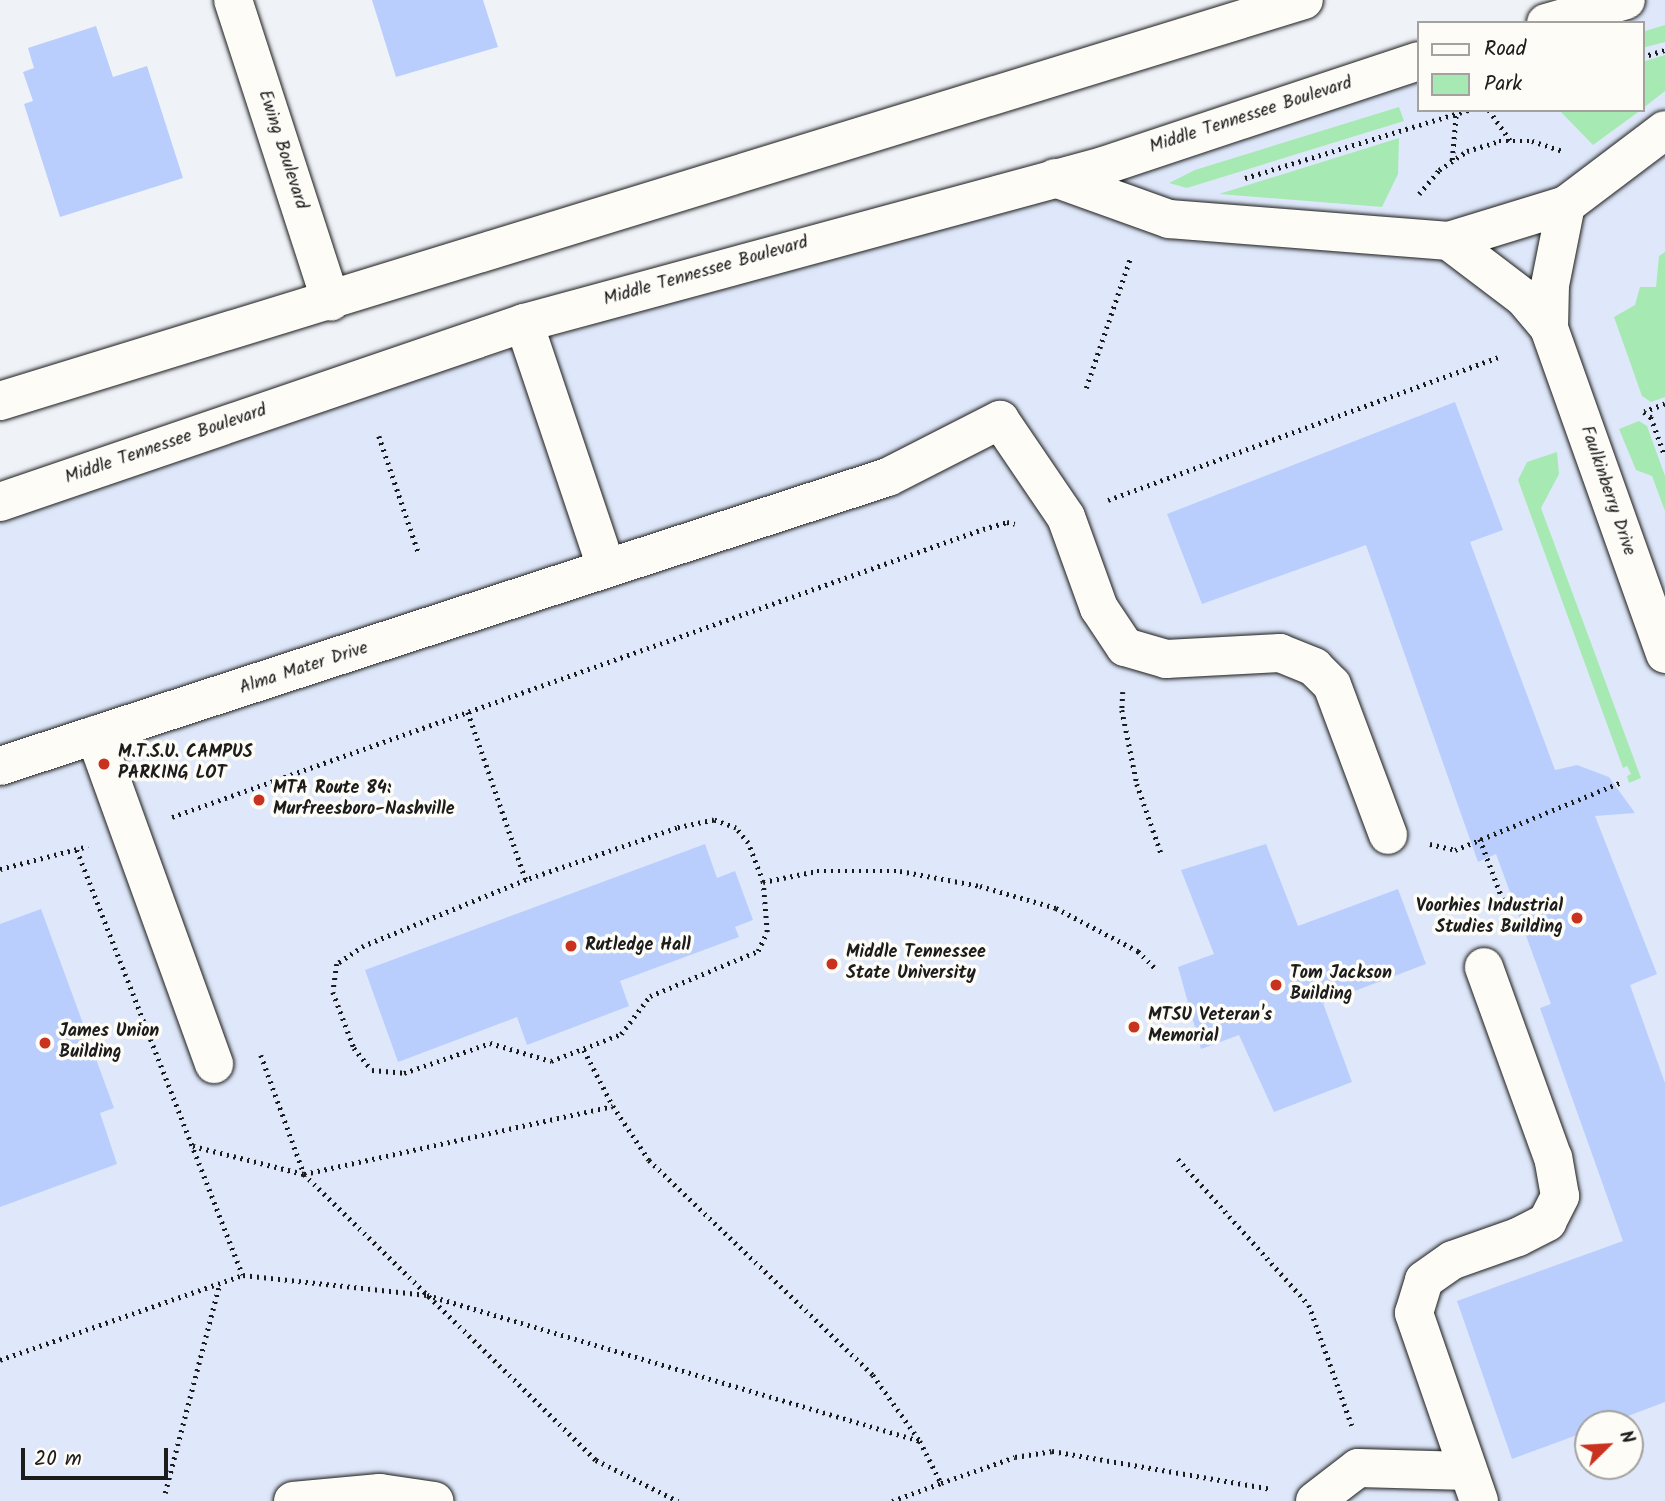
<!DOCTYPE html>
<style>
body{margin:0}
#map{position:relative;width:1665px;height:1501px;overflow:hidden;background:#eff3f8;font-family:Kalam,sans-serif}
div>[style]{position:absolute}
.built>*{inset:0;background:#dfe8fa}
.green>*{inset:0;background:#a7e9b2}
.building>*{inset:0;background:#b9cefd}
.path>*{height:4.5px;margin-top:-2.25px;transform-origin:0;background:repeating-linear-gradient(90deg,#1c1c1c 0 2px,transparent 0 7px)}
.roads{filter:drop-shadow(0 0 2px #1c1c1c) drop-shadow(0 0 2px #1c1c1c)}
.minor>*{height:38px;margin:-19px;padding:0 19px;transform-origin:19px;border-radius:19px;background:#fdfcf7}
.major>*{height:38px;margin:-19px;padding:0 19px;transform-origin:19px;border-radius:19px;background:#fdfcf7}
.dots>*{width:19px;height:19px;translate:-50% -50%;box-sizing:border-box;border:4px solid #fdfcf7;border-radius:50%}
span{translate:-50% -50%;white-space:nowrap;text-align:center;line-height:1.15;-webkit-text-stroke:7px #fdfcf7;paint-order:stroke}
.street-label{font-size:18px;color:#1c1c1c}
.poi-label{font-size:18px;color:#1c1c1c;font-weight:700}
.left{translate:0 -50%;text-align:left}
.right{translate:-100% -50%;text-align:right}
.legend{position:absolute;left:1417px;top:21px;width:228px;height:91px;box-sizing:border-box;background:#fdfcf7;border:2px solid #a3a29f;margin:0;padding:9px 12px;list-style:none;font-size:21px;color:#1c1c1c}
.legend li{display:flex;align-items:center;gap:14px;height:35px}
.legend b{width:35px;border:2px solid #a3a29f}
.north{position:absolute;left:1574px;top:1410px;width:70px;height:70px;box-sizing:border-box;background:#fdfcf7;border:2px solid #a3a29f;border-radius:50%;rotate:66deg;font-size:19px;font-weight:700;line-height:28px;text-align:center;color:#1c1c1c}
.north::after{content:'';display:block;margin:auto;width:24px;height:32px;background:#c8321e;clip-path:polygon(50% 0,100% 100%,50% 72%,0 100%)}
.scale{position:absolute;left:21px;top:1448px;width:147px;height:32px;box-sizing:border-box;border:4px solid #1c1c1c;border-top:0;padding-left:9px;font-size:21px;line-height:24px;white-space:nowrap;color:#1c1c1c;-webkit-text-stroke:5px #fdfcf7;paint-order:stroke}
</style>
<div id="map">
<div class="built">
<i style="clip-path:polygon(evenodd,1625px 0,1665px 0,1665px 1501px,0 1501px,0 505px,695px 294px,1418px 66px,1418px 110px,1642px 110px,1642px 23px,1553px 23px,1625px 0,1588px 1424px,1630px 1424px,1630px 1466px,1588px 1466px,1588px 1424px)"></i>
</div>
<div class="green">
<i style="clip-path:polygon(1665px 25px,1665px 42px,1642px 48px,1642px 32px)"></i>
<i style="clip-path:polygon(1665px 55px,1665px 91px,1642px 109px,1642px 62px)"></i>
<i style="clip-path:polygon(1399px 107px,1404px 121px,1187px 188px,1169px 183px,1195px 170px)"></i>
<i style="clip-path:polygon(1559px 110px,1641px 110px,1593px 145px)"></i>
<i style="clip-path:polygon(1399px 138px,1398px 174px,1382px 207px,1219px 194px)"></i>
<i style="clip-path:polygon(1665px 252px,1665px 397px,1651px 402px,1642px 396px,1614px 317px,1635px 305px,1640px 287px,1656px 287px,1659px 256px)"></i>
<i style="clip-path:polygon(1639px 421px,1647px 426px,1665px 476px,1665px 511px,1652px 476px,1636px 470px,1619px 429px)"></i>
<i style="clip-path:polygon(1557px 452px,1559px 474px,1541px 508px,1641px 778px,1629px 783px,1627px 776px,1631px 774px,1627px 766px,1623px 768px,1518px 480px,1527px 462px)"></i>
</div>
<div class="building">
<i style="clip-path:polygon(372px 0,483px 0,498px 47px,396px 77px)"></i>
<i style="clip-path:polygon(96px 26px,113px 77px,147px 66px,183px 178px,60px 217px,24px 104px,33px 101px,23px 72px,34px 68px,28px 48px)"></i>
<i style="clip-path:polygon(1455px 402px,1503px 530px,1470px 542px,1555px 770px,1577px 765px,1609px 777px,1635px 813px,1595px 816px,1657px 974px,1630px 985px,1665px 1083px,1665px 1402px,1607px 1424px,1588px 1424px,1588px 1431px,1512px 1459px,1457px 1301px,1623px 1241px,1540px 1008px,1551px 1004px,1496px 854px,1478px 862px,1366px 545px,1202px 604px,1167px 514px)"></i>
<i style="clip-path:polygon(705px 844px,717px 878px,735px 871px,753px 920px,735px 927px,739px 937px,620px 981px,629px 1006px,527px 1045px,517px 1017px,398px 1062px,365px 970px)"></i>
<i style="clip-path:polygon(1266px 844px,1298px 926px,1398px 889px,1426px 964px,1323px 1003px,1352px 1082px,1274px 1112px,1239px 1035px,1201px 1049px,1178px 967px,1214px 954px,1181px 870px)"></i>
<i style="clip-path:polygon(41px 909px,114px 1108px,100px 1113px,117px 1164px,0 1207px,0 924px)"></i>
</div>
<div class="path">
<i style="left:1642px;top:57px;width:24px;rotate:-17deg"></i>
<i style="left:1489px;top:110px;width:37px;rotate:55deg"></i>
<i style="left:1452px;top:160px;width:46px;rotate:-85deg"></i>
<i style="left:1245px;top:178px;width:234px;rotate:-16.9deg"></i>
<i style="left:1419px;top:194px;width:31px;rotate:-50deg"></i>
<i style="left:1439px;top:170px;width:34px;rotate:-34deg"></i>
<i style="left:1467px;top:151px;width:34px;rotate:-17deg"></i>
<i style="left:1499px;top:141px;width:33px"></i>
<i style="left:1532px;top:141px;width:32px;rotate:18deg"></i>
<i style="left:1086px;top:388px;width:139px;rotate:-71.2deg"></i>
<i style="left:1665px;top:404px;width:22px;rotate:159deg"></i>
<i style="left:1644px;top:412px;width:9px;rotate:36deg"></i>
<i style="left:1651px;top:417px;width:41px;rotate:70.3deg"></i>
<i style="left:379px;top:436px;width:125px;rotate:71.3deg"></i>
<i style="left:1108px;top:500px;width:415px;rotate:-20.1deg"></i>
<i style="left:1123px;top:692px;width:18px;rotate:93deg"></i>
<i style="left:1122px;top:710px;width:76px;rotate:78.5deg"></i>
<i style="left:1137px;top:784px;width:73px;rotate:70.8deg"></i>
<i style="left:468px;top:712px;width:178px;rotate:71deg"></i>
<i style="left:172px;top:817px;width:861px;rotate:-19.55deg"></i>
<i style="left:983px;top:529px;width:25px;rotate:-16deg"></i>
<i style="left:1007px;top:522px;width:8px;rotate:14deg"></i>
<i style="left:1480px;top:839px;width:103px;rotate:69.4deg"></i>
<i style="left:1430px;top:844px;width:26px;rotate:13deg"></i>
<i style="left:1455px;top:850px;width:180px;rotate:-22.2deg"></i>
<i style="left:77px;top:850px;width:456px;rotate:68.7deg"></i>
<i style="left:243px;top:1275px;width:185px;rotate:6.2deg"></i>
<i style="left:427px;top:1295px;width:514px;rotate:16.5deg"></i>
<i style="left:0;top:869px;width:91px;rotate:-14.6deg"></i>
<i style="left:763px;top:882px;width:42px;rotate:-111deg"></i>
<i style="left:748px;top:843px;width:19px;rotate:-129deg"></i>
<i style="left:736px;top:828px;width:23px;rotate:-160deg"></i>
<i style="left:714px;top:820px;width:38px;rotate:168deg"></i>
<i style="left:677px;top:828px;width:160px;rotate:161deg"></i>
<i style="left:526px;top:880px;width:175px;rotate:157.8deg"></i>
<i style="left:364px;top:946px;width:32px;rotate:146deg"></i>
<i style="left:337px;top:964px;width:28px;rotate:98deg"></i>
<i style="left:333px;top:992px;width:60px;rotate:69.4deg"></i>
<i style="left:354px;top:1048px;width:28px;rotate:51deg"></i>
<i style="left:372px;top:1070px;width:32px;rotate:5deg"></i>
<i style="left:404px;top:1073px;width:91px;rotate:-19.2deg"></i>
<i style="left:490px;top:1043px;width:64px;rotate:16.4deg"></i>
<i style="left:551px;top:1061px;width:75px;rotate:-21.1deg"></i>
<i style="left:621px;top:1034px;width:48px;rotate:-52.7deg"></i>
<i style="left:650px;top:996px;width:117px;rotate:-22.6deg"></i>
<i style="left:758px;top:951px;width:21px;rotate:-65deg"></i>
<i style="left:767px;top:932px;width:50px;rotate:-94.6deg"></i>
<i style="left:763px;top:882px;width:55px;rotate:-11.5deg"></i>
<i style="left:817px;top:871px;width:83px"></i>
<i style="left:900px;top:871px;width:81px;rotate:10.6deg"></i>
<i style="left:980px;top:886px;width:79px;rotate:16.1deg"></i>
<i style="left:1056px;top:908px;width:93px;rotate:27.7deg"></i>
<i style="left:1138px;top:951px;width:27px;rotate:45deg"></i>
<i style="left:584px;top:1050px;width:63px;rotate:62.6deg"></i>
<i style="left:613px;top:1106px;width:65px;rotate:56.3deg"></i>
<i style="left:649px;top:1160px;width:310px;rotate:43.8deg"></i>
<i style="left:873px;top:1375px;width:81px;rotate:54.5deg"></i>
<i style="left:920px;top:1441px;width:47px;rotate:63.4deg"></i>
<i style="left:941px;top:1483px;width:78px;rotate:-19.4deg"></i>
<i style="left:1015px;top:1457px;width:37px;rotate:-9deg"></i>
<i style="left:1052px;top:1451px;width:223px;rotate:9.8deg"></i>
<i style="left:261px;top:1055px;width:127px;rotate:70.1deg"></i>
<i style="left:304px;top:1174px;width:316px;rotate:-12.4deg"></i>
<i style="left:193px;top:1146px;width:114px;rotate:14.2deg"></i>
<i style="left:304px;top:1174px;width:409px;rotate:44.4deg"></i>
<i style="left:596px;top:1460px;width:92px;rotate:26.6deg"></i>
<i style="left:1178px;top:1159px;width:196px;rotate:48.1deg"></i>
<i style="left:1309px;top:1305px;width:128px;rotate:70.4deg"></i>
<i style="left:0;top:1360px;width:257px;rotate:-19.3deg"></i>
<i style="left:165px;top:1493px;width:215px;rotate:-75.4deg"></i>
<i style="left:892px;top:1501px;width:52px;rotate:-20.2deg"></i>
</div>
<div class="roads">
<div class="minor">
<i style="left:233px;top:0;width:317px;rotate:72deg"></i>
<i style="left:1055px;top:178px;width:121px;rotate:19.8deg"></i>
<i style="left:1169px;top:219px;width:281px;rotate:4.5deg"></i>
<i style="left:1449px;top:241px;width:122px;rotate:-17.1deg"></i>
<i style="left:1566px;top:205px;width:124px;rotate:-37.1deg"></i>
<i style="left:1449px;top:241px;width:94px;rotate:37.2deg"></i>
<i style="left:1524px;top:298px;width:39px;rotate:50deg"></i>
<i style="left:1549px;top:328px;width:346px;rotate:70.4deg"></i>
<i style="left:524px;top:323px;width:256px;rotate:71.4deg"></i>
<i style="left:1549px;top:328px;width:43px;rotate:-88.7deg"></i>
<i style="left:1550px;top:285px;width:82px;rotate:-78.7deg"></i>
<i style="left:95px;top:735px;width:350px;rotate:70.1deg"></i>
<i style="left:0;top:766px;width:934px;rotate:-18.03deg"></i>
<i style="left:888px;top:477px;width:126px;rotate:-27deg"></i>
<i style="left:1000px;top:420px;width:117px;rotate:55.8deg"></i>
<i style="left:1066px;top:517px;width:97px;rotate:70.1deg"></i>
<i style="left:1099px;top:608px;width:47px;rotate:56.3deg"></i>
<i style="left:1125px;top:647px;width:43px;rotate:16.3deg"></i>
<i style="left:1166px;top:659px;width:114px;rotate:-3deg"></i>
<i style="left:1280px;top:653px;width:37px;rotate:22deg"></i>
<i style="left:1314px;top:667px;width:25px;rotate:45deg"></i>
<i style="left:1332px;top:685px;width:160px;rotate:69.5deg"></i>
<i style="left:293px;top:1501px;width:87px;rotate:-5.3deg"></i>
<i style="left:380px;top:1493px;width:55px;rotate:8.4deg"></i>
<i style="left:1315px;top:1501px;width:54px;rotate:-37.5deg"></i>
<i style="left:1358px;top:1468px;width:110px;rotate:1.6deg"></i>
<i style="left:1479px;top:1501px;width:199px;rotate:-109.1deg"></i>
<i style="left:1414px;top:1313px;width:34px;rotate:-73deg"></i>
<i style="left:1424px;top:1280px;width:35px;rotate:-35deg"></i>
<i style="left:1453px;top:1260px;width:69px;rotate:-19.5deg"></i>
<i style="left:1518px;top:1237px;width:33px;rotate:-27deg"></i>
<i style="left:1547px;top:1222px;width:29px;rotate:-63deg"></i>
<i style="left:1560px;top:1196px;width:39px;rotate:-100deg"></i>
<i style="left:1553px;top:1158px;width:203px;rotate:-109.9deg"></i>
</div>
<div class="major">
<i style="left:1546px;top:23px;width:83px;rotate:-16deg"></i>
<i style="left:0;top:401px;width:1364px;rotate:-17.09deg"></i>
<i style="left:0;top:502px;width:554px;rotate:-18.86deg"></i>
<i style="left:524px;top:323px;width:600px;rotate:-15.17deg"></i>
<i style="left:1103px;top:166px;width:332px;rotate:-18.4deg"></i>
</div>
</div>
<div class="dots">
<i style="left:104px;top:764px;background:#c8321e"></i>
<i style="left:259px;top:800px;background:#c8321e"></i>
<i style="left:1577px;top:918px;background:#c8321e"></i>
<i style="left:571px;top:946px;background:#c8321e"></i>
<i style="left:832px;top:964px;background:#c8321e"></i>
<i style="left:1276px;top:985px;background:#c8321e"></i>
<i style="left:1134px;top:1027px;background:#c8321e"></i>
<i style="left:45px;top:1043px;background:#c8321e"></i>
</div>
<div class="street-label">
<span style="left:1251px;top:116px;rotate:-18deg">Middle Tennessee Boulevard</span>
<span style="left:282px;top:150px;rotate:72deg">Ewing Boulevard</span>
<span style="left:706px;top:272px;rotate:-16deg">Middle Tennessee Boulevard</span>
<span style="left:166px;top:445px;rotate:-19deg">Middle Tennessee Boulevard</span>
<span style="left:1607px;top:491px;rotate:71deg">Faulkinberry Drive</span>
<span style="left:304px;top:669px;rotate:-18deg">Alma Mater Drive</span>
</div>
<div class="poi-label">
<span class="left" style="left:118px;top:764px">M.T.S.U. CAMPUS<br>PARKING LOT</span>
<span class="left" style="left:273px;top:800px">MTA Route 84:<br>Murfreesboro-Nashville</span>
<span class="right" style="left:1563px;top:918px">Voorhies Industrial<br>Studies Building</span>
<span class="left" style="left:585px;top:946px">Rutledge Hall</span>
<span class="left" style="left:846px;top:964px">Middle Tennessee<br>State University</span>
<span class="left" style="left:1290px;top:985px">Tom Jackson<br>Building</span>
<span class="left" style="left:1148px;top:1027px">MTSU Veteran's<br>Memorial</span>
<span class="left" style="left:59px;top:1043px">James Union<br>Building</span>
</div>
<ul class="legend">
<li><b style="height:9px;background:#fdfcf7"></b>Road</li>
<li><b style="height:19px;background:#a7e9b2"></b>Park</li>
</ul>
<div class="north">N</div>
<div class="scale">20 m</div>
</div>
